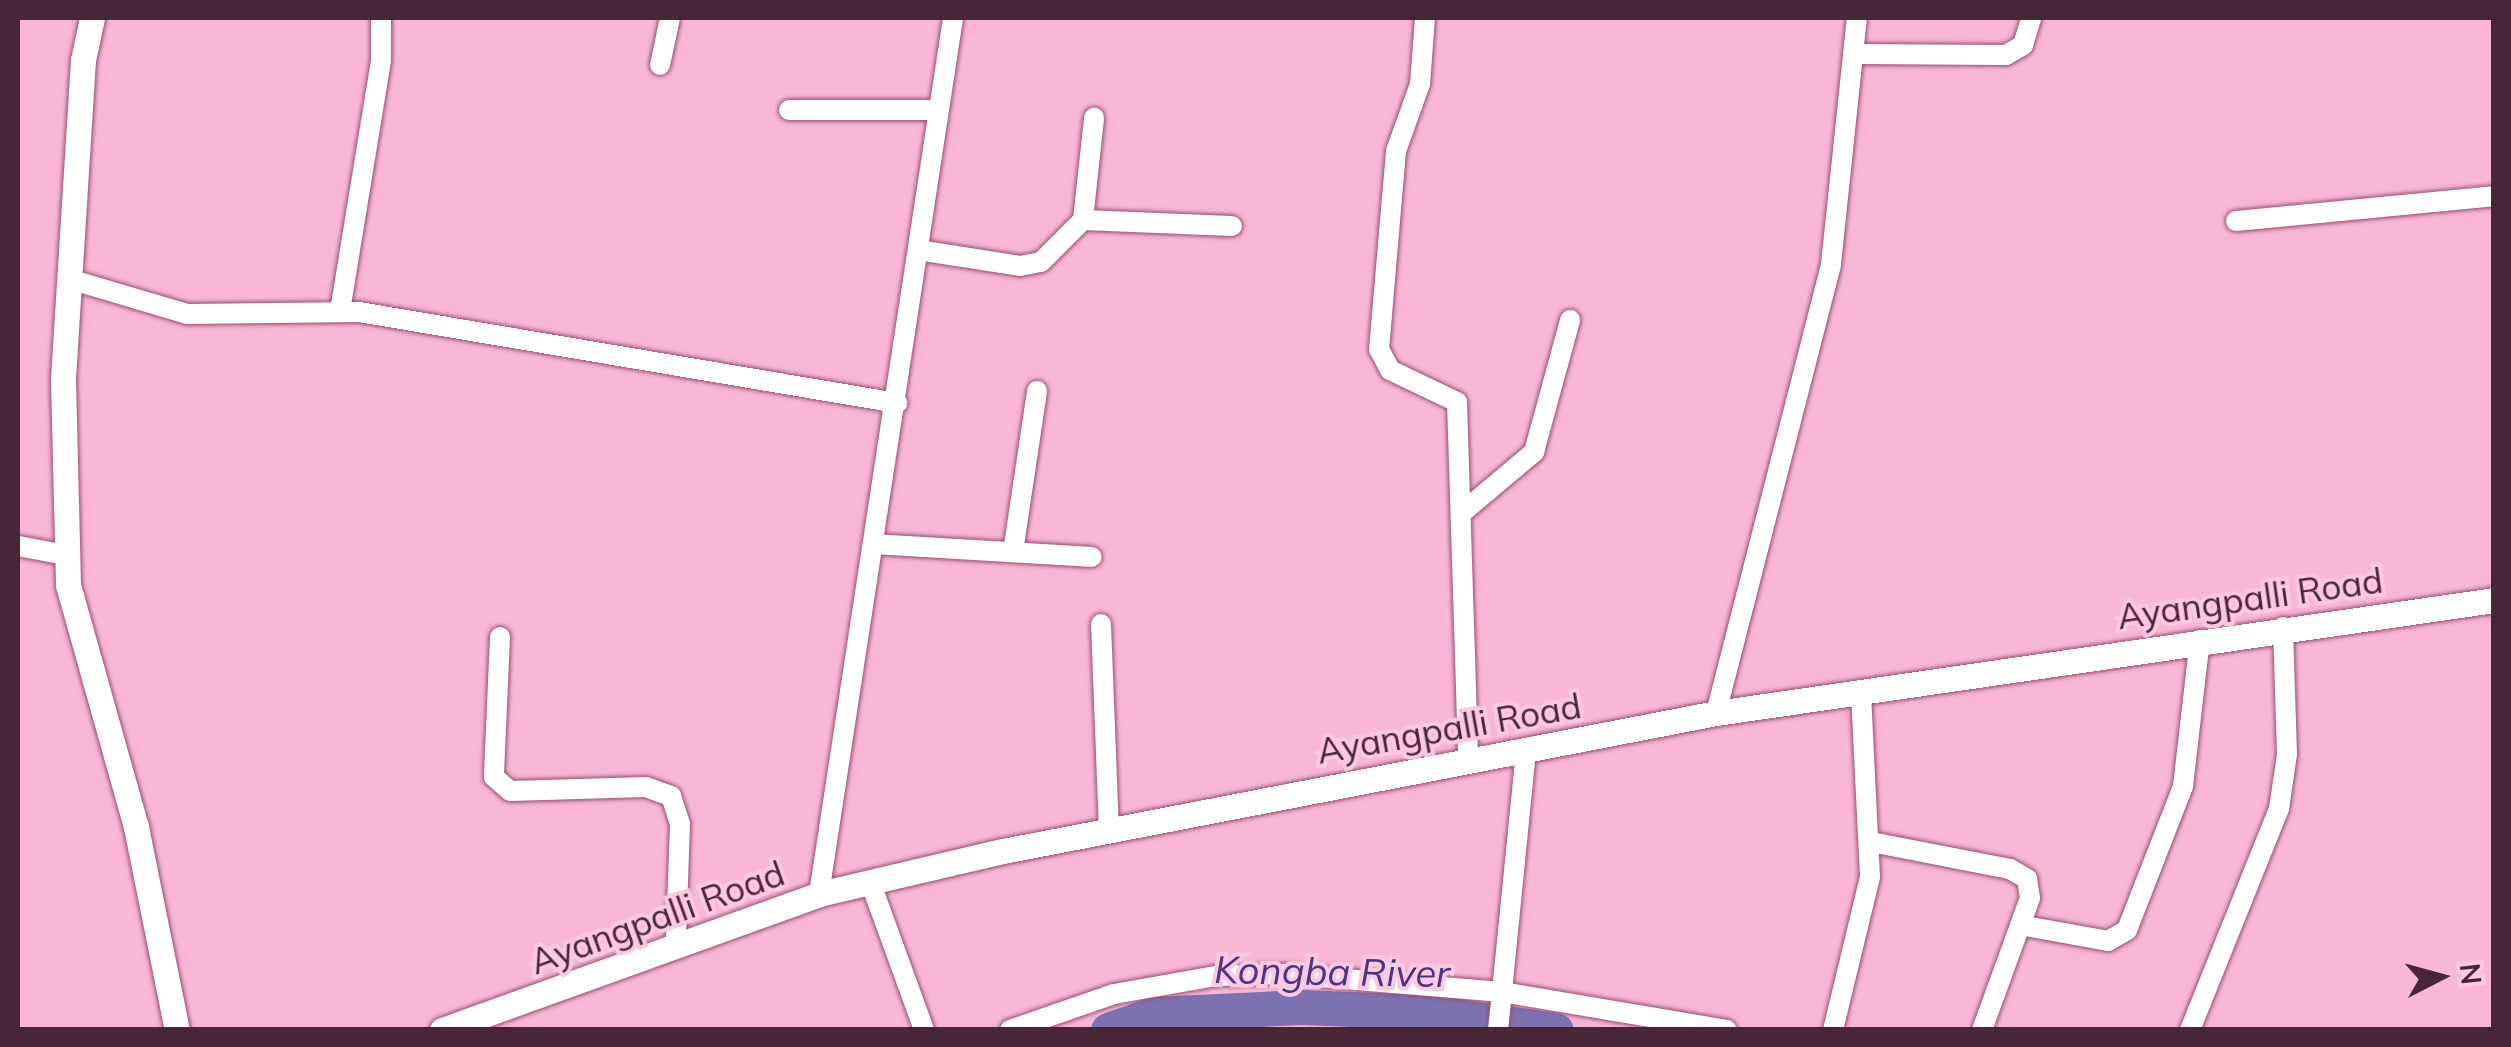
<!DOCTYPE html>
<style>
body{margin:0}
#map{position:relative;width:2511px;height:1047px;overflow:hidden;background:#f9b6d5;font-family:Mulish,sans-serif}
div>[style]{position:absolute}
.river>*{height:35px;margin:-17.5px;padding:0 17.5px;transform-origin:17.5px;border-radius:17.5px;background:#7c72b2}
.roads{filter:drop-shadow(0 0 2px #964c71) drop-shadow(0 0 2px #964c71)}
.minor>*{height:20px;margin:-10px;padding:0 10px;transform-origin:10px;border-radius:10px;background:#fff}
.tertiary>*{height:25px;margin:-12.5px;padding:0 12.5px;transform-origin:12.5px;border-radius:12.5px;background:#fff}
span{translate:-50% -50%;white-space:nowrap;text-align:center;line-height:1.15;-webkit-text-stroke:8px #fcc8e0;paint-order:stroke}
.street-label{font-size:35px;color:#472636}
.water-label{font-size:38px;color:#483685;font-style:italic}
.frame{position:absolute;inset:0;border:20px solid #472636;pointer-events:none}
.north{position:absolute;left:2391px;top:927px;width:100px;height:100px;-webkit-text-stroke:8px #fcc8e0;paint-order:stroke;rotate:84deg;font-size:28px;font-weight:700;line-height:40px;text-align:center;color:#472636}
.north::after{content:'';display:block;margin:auto;width:35px;height:45px;background:#472636;clip-path:polygon(50% 0,100% 100%,50% 72%,0 100%)}
</style>
<div id="map">
<div class="river">
<i style="left:1108px;top:1030px;width:48px;rotate:-19.6deg"></i>
<i style="left:1153px;top:1014px;width:148px;rotate:-2.7deg"></i>
<i style="left:1301px;top:1007px;width:128px;rotate:2.2deg"></i>
<i style="left:1429px;top:1012px;width:128px;rotate:8.1deg"></i>
</div>
<div class="roads">
<div class="minor">
<i style="left:1425px;top:18px;width:66px;rotate:94.3deg"></i>
<i style="left:1420px;top:84px;width:71px;rotate:109.7deg"></i>
<i style="left:1396px;top:151px;width:199px;rotate:94.9deg"></i>
<i style="left:1379px;top:349px;width:24px;rotate:62deg"></i>
<i style="left:1390px;top:370px;width:74px;rotate:25.5deg"></i>
<i style="left:1457px;top:402px;width:357px;rotate:88.2deg"></i>
<i style="left:1856px;top:54px;width:150px;rotate:0.4deg"></i>
<i style="left:2006px;top:55px;width:20px;rotate:-30deg"></i>
<i style="left:2023px;top:45px;width:28px;rotate:-73deg"></i>
<i style="left:660px;top:65px;width:48px;rotate:-78deg"></i>
<i style="left:789px;top:110px;width:146px"></i>
<i style="left:1083px;top:220px;width:103px;rotate:-83.8deg"></i>
<i style="left:2236px;top:221px;width:259px;rotate:-5.5deg"></i>
<i style="left:918px;top:250px;width:103px;rotate:8.9deg"></i>
<i style="left:1020px;top:266px;width:21px;rotate:-11deg"></i>
<i style="left:1041px;top:262px;width:59px;rotate:-45deg"></i>
<i style="left:1083px;top:220px;width:149px;rotate:2.3deg"></i>
<i style="left:69px;top:279px;width:123px;rotate:16.5deg"></i>
<i style="left:187px;top:314px;width:172px;rotate:-0.7deg"></i>
<i style="left:359px;top:312px;width:546px;rotate:9.6deg"></i>
<i style="left:340px;top:311px;width:253px;rotate:-80.7deg"></i>
<i style="left:381px;top:61px;width:43px;rotate:-90deg"></i>
<i style="left:1464px;top:511px;width:92px;rotate:-40.1deg"></i>
<i style="left:1534px;top:452px;width:137px;rotate:-74.7deg"></i>
<i style="left:874px;top:544px;width:218px;rotate:3.4deg"></i>
<i style="left:18px;top:546px;width:49px;rotate:10.6deg"></i>
<i style="left:1013px;top:552px;width:163px;rotate:-81.5deg"></i>
<i style="left:1101px;top:624px;width:206px;rotate:87.8deg"></i>
<i style="left:500px;top:637px;width:140px;rotate:92.5deg"></i>
<i style="left:494px;top:777px;width:21px;rotate:41deg"></i>
<i style="left:510px;top:791px;width:136px;rotate:-1.7deg"></i>
<i style="left:646px;top:787px;width:27px;rotate:20deg"></i>
<i style="left:671px;top:796px;width:29px;rotate:72deg"></i>
<i style="left:680px;top:824px;width:117px;rotate:92deg"></i>
<i style="left:1716px;top:713px;width:463px;rotate:-75.6deg"></i>
<i style="left:1831px;top:264px;width:247px;rotate:-84deg"></i>
<i style="left:1526px;top:751px;width:242px;rotate:95.7deg"></i>
<i style="left:1502px;top:992px;width:228px;rotate:9.6deg"></i>
<i style="left:1871px;top:842px;width:142px;rotate:11deg"></i>
<i style="left:2010px;top:869px;width:20px;rotate:30deg"></i>
<i style="left:2027px;top:879px;width:19px;rotate:81deg"></i>
<i style="left:2030px;top:898px;width:140px;rotate:110deg"></i>
<i style="left:871px;top:884px;width:155px;rotate:70deg"></i>
<i style="left:819px;top:894px;width:886px;rotate:-81.3deg"></i>
<i style="left:2020px;top:925px;width:89px;rotate:10.3deg"></i>
<i style="left:2108px;top:941px;width:22px;rotate:-30deg"></i>
<i style="left:2127px;top:930px;width:155px;rotate:-68.7deg"></i>
<i style="left:2183px;top:786px;width:147px;rotate:-83.4deg"></i>
<i style="left:1010px;top:1030px;width:110px;rotate:-19.1deg"></i>
<i style="left:1114px;top:994px;width:104px;rotate:-10deg"></i>
<i style="left:1216px;top:976px;width:68px;rotate:-1.7deg"></i>
<i style="left:1284px;top:974px;width:219px;rotate:4.7deg"></i>
<i style="left:1502px;top:992px;width:38px;rotate:96deg"></i>
<i style="left:1833px;top:1030px;width:157px;rotate:-76.4deg"></i>
<i style="left:1870px;top:877px;width:187px;rotate:-92.8deg"></i>
<i style="left:2190px;top:1030px;width:238px;rotate:-68.1deg"></i>
<i style="left:2279px;top:809px;width:56px;rotate:-81.7deg"></i>
<i style="left:2287px;top:754px;width:127px;rotate:-91.8deg"></i>
</div>
<div class="tertiary">
<i style="left:92px;top:18px;width:43px;rotate:102.1deg"></i>
<i style="left:83px;top:60px;width:320px;rotate:93.6deg"></i>
<i style="left:63px;top:379px;width:206px;rotate:88.6deg"></i>
<i style="left:68px;top:585px;width:251px;rotate:74.3deg"></i>
<i style="left:136px;top:827px;width:207px;rotate:78.6deg"></i>
<i style="left:442px;top:1030px;width:401px;rotate:-19.8deg"></i>
<i style="left:819px;top:894px;width:189px;rotate:-13.2deg"></i>
<i style="left:1003px;top:851px;width:726px;rotate:-10.95deg"></i>
<i style="left:1716px;top:713px;width:786px;rotate:-8.26deg"></i>
</div>
</div>
<div class="street-label">
<span style="left:2250px;top:598px;rotate:-8deg">Ayangpalli Road</span>
<span style="left:1449px;top:728px;rotate:-10deg">Ayangpalli Road</span>
<span style="left:657px;top:917px;rotate:-20deg">Ayangpalli Road</span>
</div>
<div class="water-label">
<span style="left:1332px;top:972px;rotate:1deg">Kongba River</span>
</div>
<div class="frame"></div>
<div class="north">N</div>
</div>
